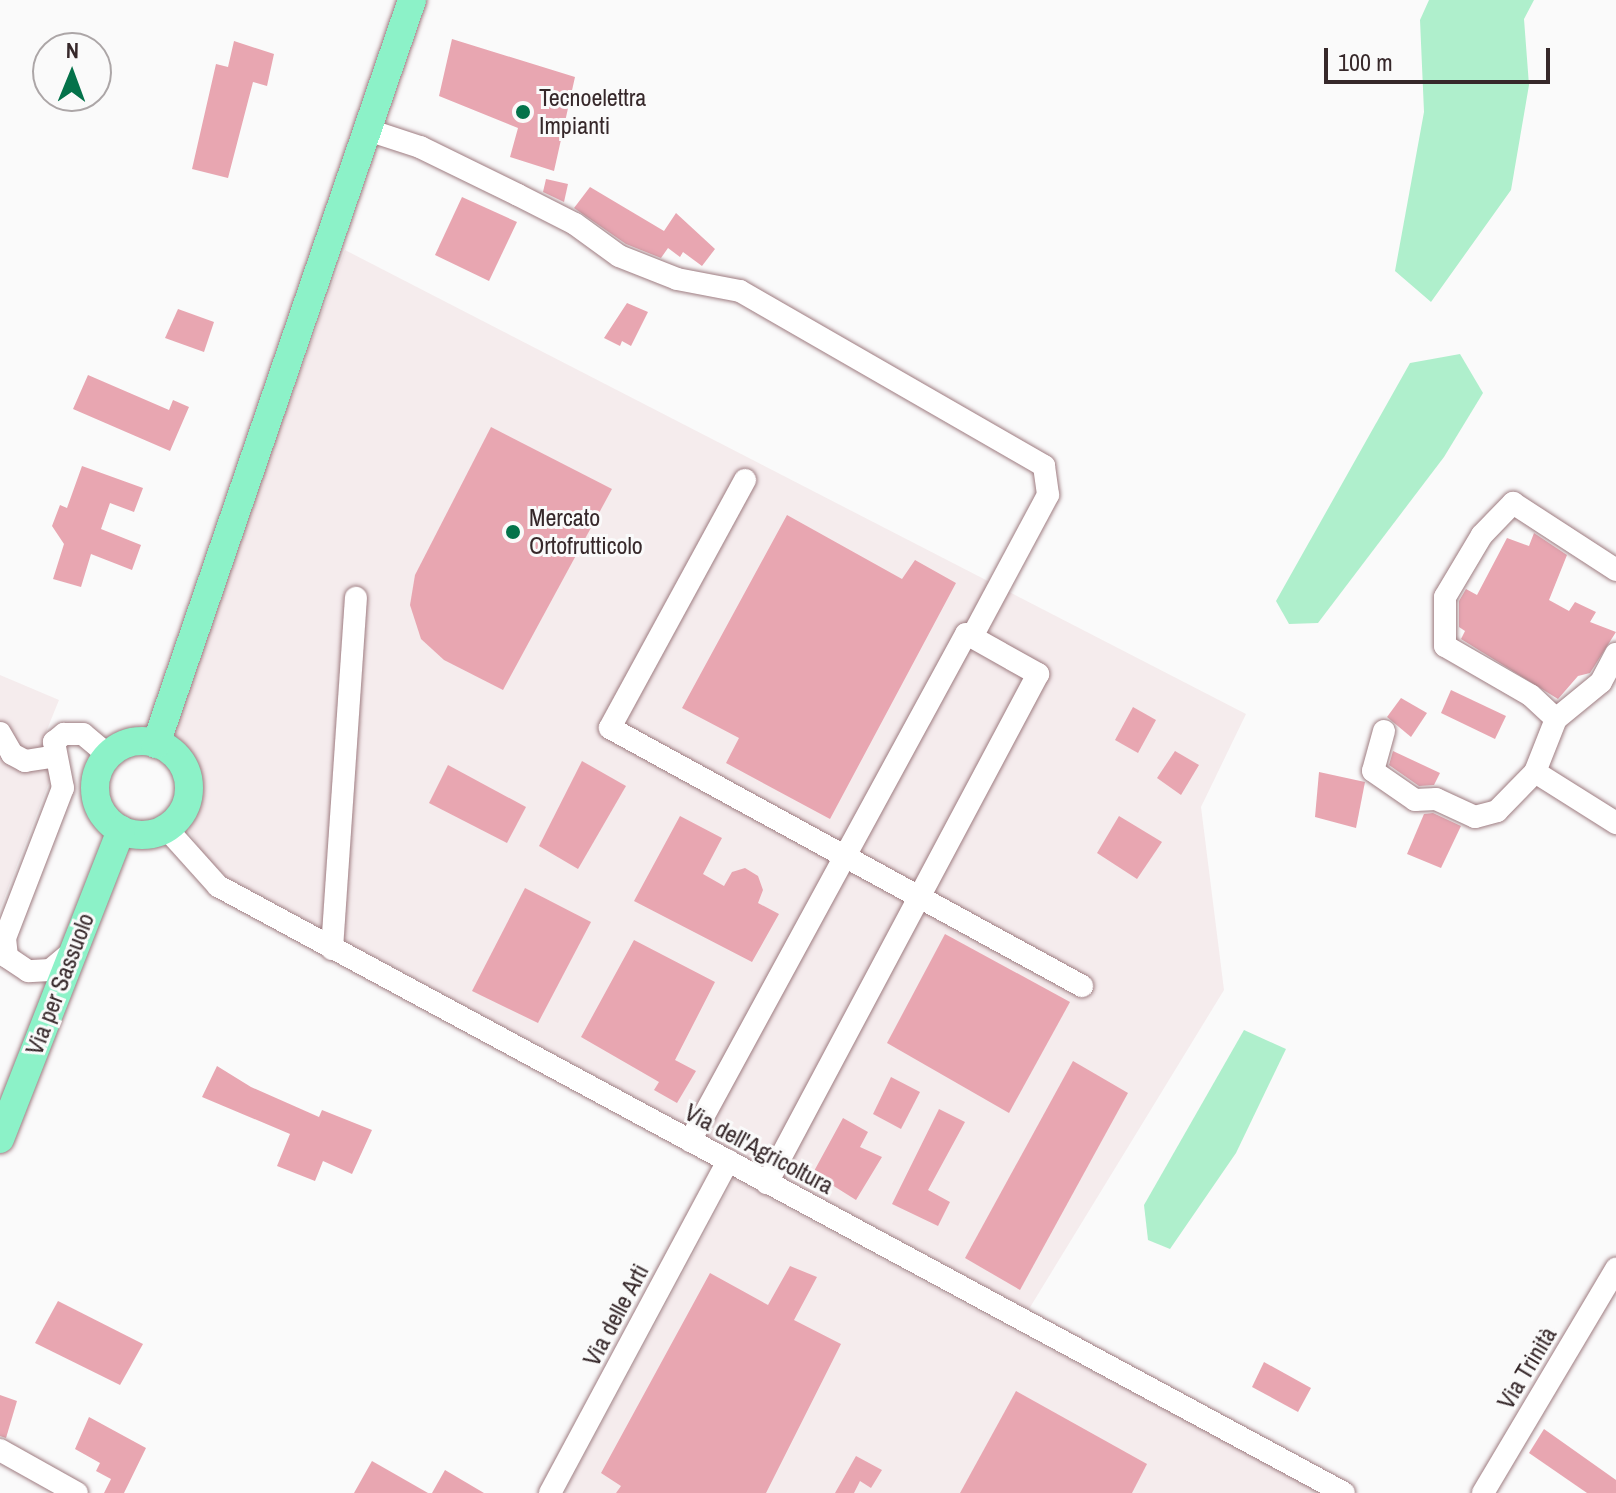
<!DOCTYPE html>
<meta charset="utf-8">
<style>
body{margin:0}
#map{position:relative;width:1616px;height:1493px;overflow:hidden;background:#fafafa;font-family:"Archivo Narrow",sans-serif}
div>[style]{position:absolute}
.built>*{inset:0;background:#f5eced}
.water>*{inset:0;background:#afefcc}
.building>*{inset:0;background:#e8a6b1}
.roads{filter:drop-shadow(0 0 2px #9e7c81) drop-shadow(0 0 2px #9e7c81)}
.minor>*{height:22px;margin:-11px;padding:0 11px;transform-origin:11px;border-radius:11px;background:#fff}
.major>*{height:28px;margin:-14px;padding:0 14px;transform-origin:14px;border-radius:14px;background:#8cf2c8}
.major>.ring{margin:-14px;padding:0;box-sizing:content-box;background:none;border:28px solid #8cf2c8;border-radius:50%}
.dots>*{width:22px;height:22px;translate:-50% -50%;box-sizing:border-box;border:4px solid #fafafa;border-radius:50%}
span{translate:-50% -50%;white-space:nowrap;text-align:center;line-height:1.15;-webkit-text-stroke:6px #fafafa;paint-order:stroke}
.poi-label{font-size:24px;color:#36282a}
.left{translate:0 -50%;text-align:left}
.street-label{font-size:24px;color:#36282a}
.north{position:absolute;left:32px;top:32px;width:80px;height:80px;box-sizing:border-box;background:#fafafa;border:2px solid #aca6a7;border-radius:50%;rotate:1deg;font-size:22px;font-weight:700;line-height:32px;text-align:center;color:#36282a}
.north::after{content:'';display:block;margin:auto;width:28px;height:36px;background:#04724a;clip-path:polygon(50% 0,100% 100%,50% 72%,0 100%)}
.scale{position:absolute;left:1324px;top:48px;width:226px;height:36px;box-sizing:border-box;border:4px solid #36282a;border-top:0;padding-left:10px;font-size:24px;line-height:28px;white-space:nowrap;color:#36282a;-webkit-text-stroke:6px #fafafa;paint-order:stroke}
</style>
<div id="map">
<div class="built">
<i style="clip-path:polygon(345px 250px,1246px 714px,1201px 807px,1224px 990px,1029px 1309px,227px 877px,204px 856px,189px 831px,196px 776px,175px 737px,177px 708px)"></i>
<i style="clip-path:polygon(0 675px,59px 700px,42px 742px,51px 777px,0 909px)"></i>
<i style="clip-path:polygon(734px 1179px,1009px 1328px,1325px 1493px,564px 1493px)"></i>
</div>
<div class="water">
<i style="clip-path:polygon(1429px 0,1534px 0,1524px 19px,1529px 85px,1511px 190px,1431px 302px,1395px 271px,1424px 112px,1420px 20px)"></i>
<i style="clip-path:polygon(1460px 354px,1483px 393px,1444px 457px,1318px 623px,1289px 624px,1276px 601px,1410px 363px)"></i>
<i style="clip-path:polygon(1244px 1030px,1286px 1049px,1236px 1153px,1170px 1249px,1148px 1240px,1144px 1205px)"></i>
</div>
<div class="building">
<i style="clip-path:polygon(452px 39px,575px 77px,554px 171px,510px 157px,518px 128px,439px 96px)"></i>
<i style="clip-path:polygon(234px 41px,274px 54px,267px 86px,253px 82px,228px 178px,192px 169px,216px 64px,228px 67px)"></i>
<i style="clip-path:polygon(546px 179px,568px 184px,564px 202px,543px 192px)"></i>
<i style="clip-path:polygon(590px 187px,664px 231px,676px 213px,715px 249px,702px 266px,683px 252px,680px 257px,668px 248px,661px 258px,626px 244px,574px 208px)"></i>
<i style="clip-path:polygon(462px 197px,517px 222px,489px 281px,435px 255px)"></i>
<i style="clip-path:polygon(627px 303px,648px 312px,631px 346px,622px 341px,620px 346px,604px 338px)"></i>
<i style="clip-path:polygon(178px 309px,214px 322px,204px 352px,165px 338px)"></i>
<i style="clip-path:polygon(88px 375px,169px 410px,173px 400px,189px 407px,170px 451px,73px 409px)"></i>
<i style="clip-path:polygon(491px 427px,612px 489px,503px 690px,444px 660px,421px 639px,410px 605px,415px 575px)"></i>
<i style="clip-path:polygon(82px 466px,143px 488px,134px 512px,110px 503px,101px 529px,141px 545px,132px 570px,91px 554px,81px 587px,53px 579px,64px 544px,52px 526px,60px 505px,67px 508px)"></i>
<i style="clip-path:polygon(787px 515px,902px 579px,915px 560px,956px 583px,830px 819px,726px 763px,739px 738px,682px 708px)"></i>
<i style="clip-path:polygon(1534px 533px,1567px 555px,1549px 600px,1569px 611px,1575px 602px,1596px 612px,1590px 622px,1616px 632px,1590px 673px,1578px 676px,1558px 699px,1461px 639px,1465px 631px,1459px 627px,1459px 601px,1466px 589px,1477px 595px,1507px 538px,1529px 546px)"></i>
<i style="clip-path:polygon(1451px 690px,1506px 716px,1495px 739px,1441px 713px)"></i>
<i style="clip-path:polygon(1401px 698px,1427px 713px,1411px 737px,1387px 717px)"></i>
<i style="clip-path:polygon(1133px 707px,1156px 720px,1138px 753px,1115px 740px)"></i>
<i style="clip-path:polygon(1175px 751px,1199px 765px,1181px 795px,1157px 778px)"></i>
<i style="clip-path:polygon(1393px 751px,1440px 773px,1434px 785px,1419px 786px,1389px 765px)"></i>
<i style="clip-path:polygon(582px 761px,626px 786px,578px 869px,539px 846px)"></i>
<i style="clip-path:polygon(448px 765px,526px 807px,507px 843px,429px 803px)"></i>
<i style="clip-path:polygon(1319px 772px,1365px 782px,1356px 828px,1315px 817px)"></i>
<i style="clip-path:polygon(1433px 813px,1461px 826px,1441px 868px,1407px 854px,1424px 814px)"></i>
<i style="clip-path:polygon(680px 816px,722px 838px,703px 874px,724px 886px,732px 872px,745px 868px,758px 876px,763px 890px,758px 903px,779px 914px,752px 962px,634px 901px)"></i>
<i style="clip-path:polygon(1119px 816px,1162px 842px,1137px 879px,1097px 853px)"></i>
<i style="clip-path:polygon(525px 888px,591px 922px,538px 1023px,472px 991px)"></i>
<i style="clip-path:polygon(945px 934px,1070px 1002px,1009px 1113px,887px 1043px)"></i>
<i style="clip-path:polygon(634px 940px,715px 982px,675px 1060px,696px 1071px,677px 1103px,654px 1090px,659px 1082px,581px 1037px)"></i>
<i style="clip-path:polygon(1073px 1061px,1128px 1093px,1020px 1290px,965px 1258px)"></i>
<i style="clip-path:polygon(217px 1066px,251px 1087px,319px 1117px,322px 1110px,372px 1130px,352px 1174px,323px 1161px,315px 1181px,277px 1166px,290px 1134px,202px 1097px)"></i>
<i style="clip-path:polygon(891px 1077px,920px 1092px,901px 1129px,873px 1114px)"></i>
<i style="clip-path:polygon(939px 1109px,965px 1122px,928px 1190px,950px 1202px,938px 1226px,892px 1204px)"></i>
<i style="clip-path:polygon(843px 1118px,868px 1132px,860px 1147px,882px 1157px,856px 1200px,813px 1173px)"></i>
<i style="clip-path:polygon(790px 1266px,817px 1277px,794px 1320px,841px 1344px,766px 1493px,616px 1493px,621px 1486px,601px 1473px,710px 1273px,768px 1305px)"></i>
<i style="clip-path:polygon(58px 1301px,143px 1344px,120px 1385px,35px 1343px)"></i>
<i style="clip-path:polygon(1264px 1362px,1311px 1388px,1298px 1412px,1252px 1387px)"></i>
<i style="clip-path:polygon(1016px 1391px,1147px 1464px,1132px 1493px,960px 1493px)"></i>
<i style="clip-path:polygon(0 1395px,17px 1401px,6px 1438px,0 1436px)"></i>
<i style="clip-path:polygon(89px 1417px,146px 1448px,124px 1493px,104px 1493px,111px 1479px,96px 1471px,100px 1463px,75px 1449px)"></i>
<i style="clip-path:polygon(1544px 1429px,1616px 1480px,1616px 1493px,1587px 1493px,1529px 1453px)"></i>
<i style="clip-path:polygon(856px 1456px,882px 1470px,871px 1488px,860px 1481px,854px 1493px,835px 1493px)"></i>
<i style="clip-path:polygon(372px 1461px,428px 1493px,354px 1493px)"></i>
<i style="clip-path:polygon(445px 1470px,484px 1493px,432px 1493px)"></i>
</div>
<div class="roads">
<div class="minor">
<i style="left:368px;top:130px;width:55px;rotate:18.1deg"></i>
<i style="left:420px;top:147px;width:109px;rotate:26.1deg"></i>
<i style="left:518px;top:195px;width:64px;rotate:27deg"></i>
<i style="left:575px;top:224px;width:54px;rotate:36deg"></i>
<i style="left:619px;top:256px;width:62px;rotate:21.6deg"></i>
<i style="left:677px;top:279px;width:64px;rotate:10.8deg"></i>
<i style="left:740px;top:291px;width:351px;rotate:29.9deg"></i>
<i style="left:1044px;top:466px;width:29px;rotate:82deg"></i>
<i style="left:1048px;top:495px;width:161px;rotate:118.2deg"></i>
<i style="left:745px;top:480px;width:282px;rotate:118.6deg"></i>
<i style="left:610px;top:728px;width:538px;rotate:28.66deg"></i>
<i style="left:1556px;top:719px;width:58px;rotate:-39.4deg"></i>
<i style="left:1601px;top:682px;width:32px;rotate:-62deg"></i>
<i style="left:1384px;top:731px;width:41px;rotate:105.4deg"></i>
<i style="left:1373px;top:771px;width:51px;rotate:34.6deg"></i>
<i style="left:1415px;top:800px;width:21px;rotate:-3deg"></i>
<i style="left:1436px;top:799px;width:43px;rotate:24.8deg"></i>
<i style="left:1475px;top:817px;width:23px;rotate:-15deg"></i>
<i style="left:1497px;top:811px;width:54px;rotate:-45.7deg"></i>
<i style="left:1535px;top:772px;width:96px;rotate:32.2deg"></i>
<i style="left:0;top:733px;width:24px;rotate:60deg"></i>
<i style="left:12px;top:754px;width:15px;rotate:28deg"></i>
<i style="left:25px;top:761px;width:30px;rotate:-9deg"></i>
<i style="left:1535px;top:772px;width:57px;rotate:-68.4deg"></i>
<i style="left:1556px;top:719px;width:35px;rotate:-137deg"></i>
<i style="left:1530px;top:695px;width:98px;rotate:-150deg"></i>
<i style="left:1445px;top:646px;width:49px;rotate:-90deg"></i>
<i style="left:1445px;top:597px;width:72px;rotate:-59.2deg"></i>
<i style="left:1482px;top:535px;width:45px;rotate:-45.9deg"></i>
<i style="left:1513px;top:503px;width:123px;rotate:33deg"></i>
<i style="left:166px;top:828px;width:78px;rotate:48.1deg"></i>
<i style="left:218px;top:886px;width:1279px;rotate:28.33deg"></i>
<i style="left:332px;top:949px;width:352px;rotate:-86.1deg"></i>
<i style="left:73px;top:951px;width:30px;rotate:140deg"></i>
<i style="left:50px;top:970px;width:22px;rotate:177deg"></i>
<i style="left:28px;top:971px;width:25px;rotate:-146deg"></i>
<i style="left:7px;top:957px;width:19px;rotate:-96deg"></i>
<i style="left:5px;top:938px;width:161px;rotate:-68.9deg"></i>
<i style="left:63px;top:788px;width:47px;rotate:-101.1deg"></i>
<i style="left:54px;top:742px;width:13px;rotate:-39deg"></i>
<i style="left:64px;top:734px;width:19px"></i>
<i style="left:83px;top:734px;width:33px;rotate:40deg"></i>
<i style="left:690px;top:1141px;width:577px;rotate:-61.44deg"></i>
<i style="left:966px;top:634px;width:7px;rotate:27deg"></i>
<i style="left:972px;top:637px;width:76px;rotate:29.3deg"></i>
<i style="left:1038px;top:674px;width:577px;rotate:118.03deg"></i>
<i style="left:0;top:1450px;width:88px;rotate:29.2deg"></i>
<i style="left:550px;top:1493px;width:377px;rotate:-61.8deg"></i>
<i style="left:1483px;top:1493px;width:261px;rotate:-59.3deg"></i>
</div>
<div class="major">
<i class="ring" style="left:95px;top:741px;width:66px;height:66px"></i>
<i style="left:156px;top:744px;width:787px;rotate:-71.01deg"></i>
<i style="left:0;top:1139px;width:332px;rotate:-68.6deg"></i>
</div>
</div>
<div class="dots">
<i style="left:523px;top:112px;background:#04724a"></i>
<i style="left:513px;top:532px;background:#04724a"></i>
</div>
<div class="poi-label">
<span class="left" style="left:539px;top:112px">Tecnoelettra<br>Impianti</span>
<span class="left" style="left:529px;top:532px">Mercato<br>Ortofrutticolo</span>
</div>
<div class="street-label">
<span style="left:60px;top:984px;rotate:-69deg">Via per Sassuolo</span>
<span style="left:759px;top:1149px;rotate:28deg">Via dell'Agricoltura</span>
<span style="left:616px;top:1315px;rotate:-62deg">Via delle Arti</span>
<span style="left:1527px;top:1368px;rotate:-59deg">Via Trinità</span>
</div>
<div class="north">N</div>
<div class="scale">100 m</div>
</div>
